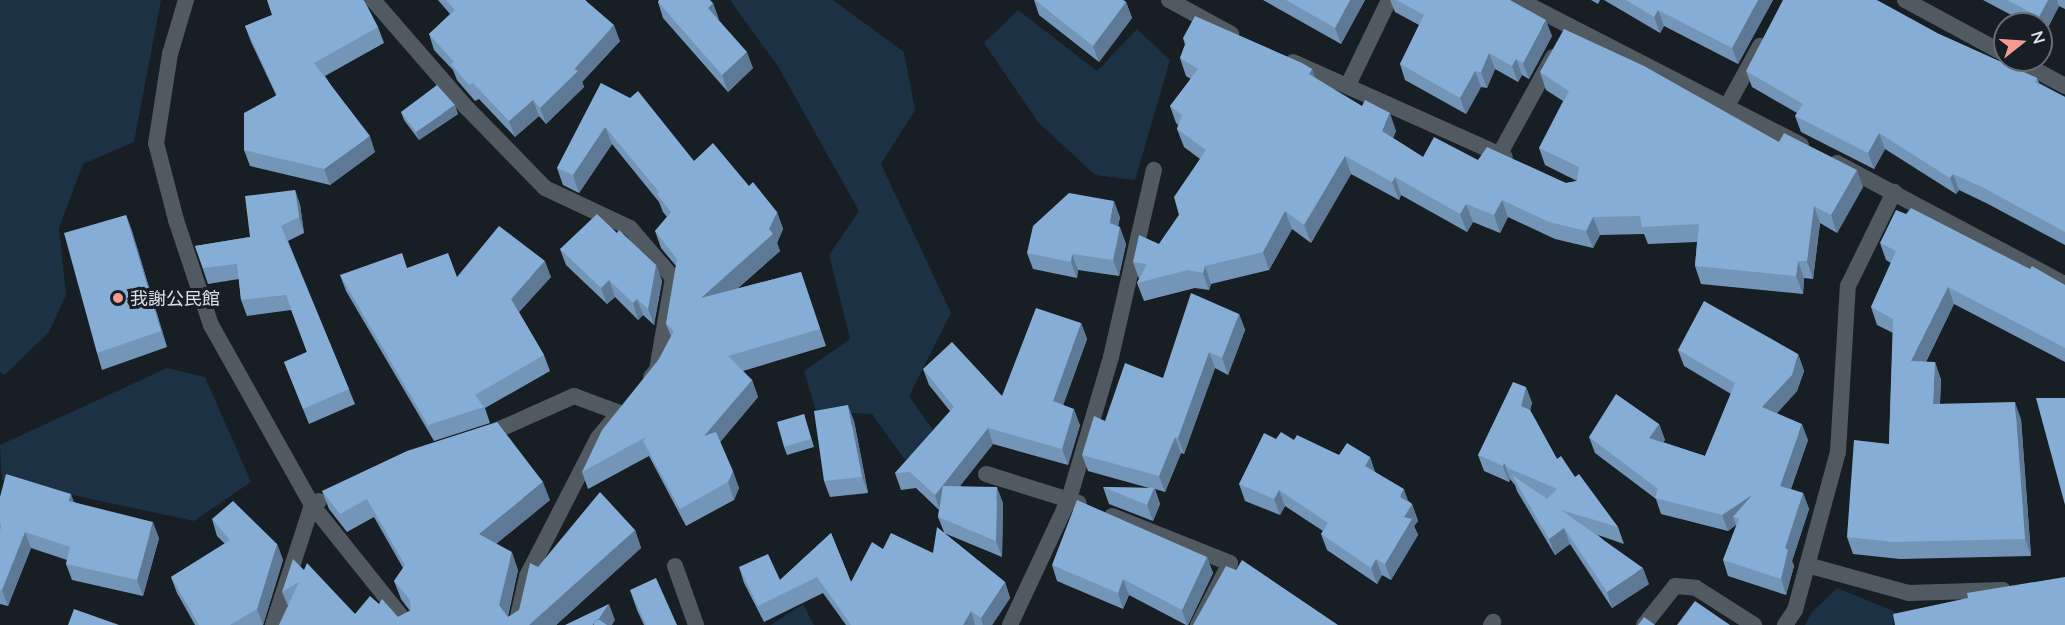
<!DOCTYPE html>
<meta charset="utf-8">
<style>
body{margin:0}
#map{position:relative;width:2065px;height:625px;overflow:hidden;background:#171e24;font-family:Lato,"Noto Sans JP",sans-serif}
div>[style]{position:absolute}
.green>*{inset:0;background:#1d3145}
.minor>*{height:16px;margin:-8px;padding:0 8px;transform-origin:8px;border-radius:8px;background:#515961}
.wall>*{inset:0;background:#7395b7}
.shaded-wall>*{inset:0;background:#5e7995}
.building>*{inset:0;background:#86add5}
.dots>*{width:16px;height:16px;translate:-50% -50%;box-sizing:border-box;border:3px solid #171e24;border-radius:50%}
span{translate:-50% -50%;white-space:nowrap;text-align:center;line-height:1.15;-webkit-text-stroke:6px #171e24;paint-order:stroke}
.poi-label{font-size:18px;color:#dce1e5}
.left{translate:0 -50%;text-align:left}
.north{position:absolute;left:1993px;top:12px;width:60px;height:60px;box-sizing:border-box;background:#171e24;border:2px solid #666c71;border-radius:50%;rotate:73deg;font-size:16px;font-weight:700;line-height:24px;text-align:center;color:#dce1e5}
.north::after{content:'';display:block;margin:auto;width:21px;height:27px;background:#f59c92;clip-path:polygon(50% 0,100% 100%,50% 72%,0 100%)}
</style>
<div id="map">
<div class="green">
<i style="clip-path:polygon(0 0,161px 0,134px 142px,83px 164px,59px 228px,66px 295px,49px 332px,5px 375px,0 372px)"></i>
<i style="clip-path:polygon(730px 0,833px 0,904px 52px,915px 110px,881px 164px,951px 313px,909px 396px,936px 435px,905px 460px,872px 414px,816px 411px,804px 371px,850px 339px,829px 255px,859px 211px,779px 68px)"></i>
<i style="clip-path:polygon(1018px 10px,1097px 71px,1137px 29px,1170px 60px,1135px 180px,1095px 175px,1038px 122px,984px 43px)"></i>
<i style="clip-path:polygon(167px 368px,205px 377px,251px 482px,194px 521px,2px 480px,0 445px)"></i>
<i style="clip-path:polygon(1837px 588px,1896px 612px,1893px 625px,1805px 625px,1811px 613px)"></i>
<i style="clip-path:polygon(803px 604px,814px 625px,771px 625px)"></i>
</div>
<div class="minor">
<i style="left:186px;top:0;width:56px;rotate:106.5deg"></i>
<i style="left:170px;top:54px;width:90px;rotate:98.9deg"></i>
<i style="left:156px;top:143px;width:80px;rotate:75.4deg"></i>
<i style="left:176px;top:220px;width:111px;rotate:71.6deg"></i>
<i style="left:211px;top:325px;width:206px;rotate:60.7deg"></i>
<i style="left:312px;top:505px;width:154px;rotate:51.3deg"></i>
<i style="left:373px;top:0;width:143px;rotate:49deg"></i>
<i style="left:467px;top:108px;width:112px;rotate:45.7deg"></i>
<i style="left:545px;top:188px;width:94px;rotate:25.2deg"></i>
<i style="left:630px;top:228px;width:66px;rotate:49.3deg"></i>
<i style="left:673px;top:278px;width:93px;rotate:99.9deg"></i>
<i style="left:657px;top:370px;width:9px;rotate:131deg"></i>
<i style="left:1169px;top:0;width:71px;rotate:28.7deg"></i>
<i style="left:1519px;top:0;width:317px;rotate:27.2deg"></i>
<i style="left:1905px;top:0;width:114px;rotate:28.4deg"></i>
<i style="left:2017px;top:60px;width:55px;rotate:28.4deg"></i>
<i style="left:1293px;top:62px;width:232px;rotate:24.1deg"></i>
<i style="left:1348px;top:85px;width:94px;rotate:-64.2deg"></i>
<i style="left:1726px;top:108px;width:71px;rotate:-61.3deg"></i>
<i style="left:1499px;top:155px;width:112px;rotate:-61.1deg"></i>
<i style="left:1837px;top:163px;width:258px;rotate:28deg"></i>
<i style="left:482px;top:437px;width:101px;rotate:-24deg"></i>
<i style="left:574px;top:396px;width:49px;rotate:20.3deg"></i>
<i style="left:986px;top:474px;width:97px;rotate:17.3deg"></i>
<i style="left:1112px;top:516px;width:127px;rotate:21.7deg"></i>
<i style="left:1230px;top:563px;width:70px;rotate:117.3deg"></i>
<i style="left:1807px;top:565px;width:106px;rotate:15.4deg"></i>
<i style="left:1909px;top:593px;width:94px;rotate:-1.8deg"></i>
<i style="left:675px;top:566px;width:63px;rotate:70.4deg"></i>
<i style="left:273px;top:625px;width:126px;rotate:-72deg"></i>
<i style="left:312px;top:505px;width:8px;rotate:-30deg"></i>
<i style="left:516px;top:625px;width:50px;rotate:-77.3deg"></i>
<i style="left:527px;top:576px;width:155px;rotate:-62.8deg"></i>
<i style="left:598px;top:438px;width:25px;rotate:-50deg"></i>
<i style="left:1010px;top:625px;width:139px;rotate:-64.9deg"></i>
<i style="left:1069px;top:499px;width:148px;rotate:-73.5deg"></i>
<i style="left:1111px;top:357px;width:192px;rotate:-77.1deg"></i>
<i style="left:1491px;top:625px;width:4px;rotate:-56deg"></i>
<i style="left:1644px;top:625px;width:50px;rotate:-51.5deg"></i>
<i style="left:1675px;top:586px;width:21px;rotate:5deg"></i>
<i style="left:1696px;top:588px;width:69px;rotate:32.5deg"></i>
<i style="left:1785px;top:625px;width:18px;rotate:-56deg"></i>
<i style="left:1795px;top:610px;width:164px;rotate:-74.8deg"></i>
<i style="left:1838px;top:452px;width:166px;rotate:-86.6deg"></i>
<i style="left:1848px;top:286px;width:105px;rotate:-63.9deg"></i>
</div>
<div class="wall">
<i style="clip-path:polygon(438px 0,585px 0,620px 41px,582px 82px,584px 87px,546px 124px,539px 116px,515px 137px,479px 99px,475px 101px,457px 80px,453px 70px,434px 50px,429px 34px,450px 14px)"></i>
<i style="clip-path:polygon(1034px 0,1123px 0,1126px 2px,1132px 18px,1099px 62px,1039px 15px)"></i>
<i style="clip-path:polygon(1263px 0,1365px 0,1341px 44px)"></i>
<i style="clip-path:polygon(1390px 0,1510px 0,1552px 36px,1529px 79px,1522px 75px,1518px 82px,1495px 69px,1487px 88px,1481px 87px,1466px 114px,1405px 80px,1400px 64px,1419px 25px,1395px 12px)"></i>
<i style="clip-path:polygon(1591px 0,1600px 0,1598px 4px)"></i>
<i style="clip-path:polygon(1604px 0,1773px 0,1738px 64px,1664px 26px,1660px 33px)"></i>
<i style="clip-path:polygon(1983px 0,2065px 0,2065px 9px,2059px 6px,2045px 33px,2041px 31px,2041px 24px,2028px 24px)"></i>
<i style="clip-path:polygon(658px 2px,713px 3px,718px 20px,753px 68px,728px 92px,663px 18px)"></i>
<i style="clip-path:polygon(272px 15px,378px 27px,384px 43px,325px 76px,375px 152px,330px 185px,250px 166px,244px 150px,276px 95px,251px 42px,245px 26px)"></i>
<i style="clip-path:polygon(1939px 34px,2037px 78px,2039px 83px,2065px 97px,2065px 245px,1988px 204px,1959px 190px,1956px 194px,1885px 149px,1874px 169px,1801px 132px,1795px 116px,1797px 113px,1752px 87px,1746px 71px)"></i>
<i style="clip-path:polygon(1183px 38px,1312px 69px,1315px 78px,1396px 131px,1393px 138px,1423px 157px,1478px 160px,1566px 183px,1577px 181px,1545px 165px,1539px 148px,1563px 101px,1546px 90px,1540px 72px,1779px 142px,1863px 187px,1837px 233px,1820px 223px,1813px 279px,1804px 278px,1803px 294px,1701px 284px,1695px 266px,1697px 242px,1648px 244px,1644px 234px,1600px 235px,1593px 248px,1555px 239px,1508px 217px,1500px 233px,1473px 222px,1467px 232px,1401px 195px,1399px 200px,1351px 174px,1311px 243px,1292px 229px,1269px 270px,1211px 284px,1209px 290px,1195px 288px,1144px 301px,1137px 283px,1139px 279px,1133px 262px,1159px 244px,1179px 215px,1200px 159px,1184px 147px,1177px 129px,1178px 125px,1176px 123px,1170px 106px,1191px 79px,1186px 76px,1180px 58px,1185px 45px)"></i>
<i style="clip-path:polygon(601px 83px,694px 161px,749px 186px,777px 212px,783px 229px,777px 243px,780px 251px,737px 289px,801px 272px,826px 346px,743px 371px,752px 380px,758px 397px,720px 442px,739px 488px,734px 500px,686px 526px,649px 456px,588px 489px,582px 472px,659px 359px,671px 336px,666px 324px,676px 266px,661px 248px,655px 231px,667px 217px,663px 212px,659px 202px,612px 144px,579px 193px,563px 185px,557px 168px)"></i>
<i style="clip-path:polygon(401px 112px,458px 114px,419px 140px,404px 120px)"></i>
<i style="clip-path:polygon(295px 190px,300px 205px,304px 233px,288px 241px,355px 404px,309px 424px,284px 362px,307px 352px,291px 310px,247px 316px,241px 300px,239px 279px,208px 284px,195px 246px,250px 237px)"></i>
<i style="clip-path:polygon(126px 215px,132px 231px,167px 347px,102px 370px,97px 353px)"></i>
<i style="clip-path:polygon(1120px 217px,1118px 226px,1126px 244px,1119px 276px,1078px 270px,1077px 278px,1033px 269px,1027px 253px)"></i>
<i style="clip-path:polygon(617px 233px,656px 265px,662px 281px,654px 325px,643px 315px,638px 320px,615px 297px,607px 304px,566px 265px,560px 249px)"></i>
<i style="clip-path:polygon(1880px 243px,2030px 269px,2065px 285px,2065px 362px,1954px 304px,1926px 362px,1935px 362px,1941px 380px,1940px 404px,2021px 419px,2031px 556px,1900px 559px,1853px 554px,1847px 537px,1889px 444px,1893px 333px,1877px 325px,1871px 307px,1891px 263px,1886px 260px)"></i>
<i style="clip-path:polygon(407px 268px,457px 277px,551px 277px,519px 312px,544px 355px,550px 371px,485px 408px,490px 423px,434px 441px,346px 291px,340px 275px)"></i>
<i style="clip-path:polygon(1239px 314px,1245px 330px,1228px 375px,1215px 368px,1184px 454px,1181px 453px,1165px 492px,1155px 489px,1160px 504px,1153px 521px,1109px 504px,1103px 487px,1149px 488px,1088px 471px,1082px 455px,1105px 421px,1163px 378px)"></i>
<i style="clip-path:polygon(1081px 323px,1087px 339px,1063px 405px,1080px 425px,1068px 465px,993px 444px,960px 486px,1003px 503px,1002px 557px,944px 533px,1005px 582px,1010px 598px,992px 625px,846px 625px,823px 593px,764px 622px,744px 583px,739px 567px,780px 580px,831px 533px,851px 582px,883px 549px,933px 553px,944px 532px,938px 517px,939px 510px,916px 488px,901px 490px,895px 473px,950px 411px,929px 385px,923px 369px,1002px 396px)"></i>
<i style="clip-path:polygon(1678px 350px,1798px 354px,1804px 371px,1797px 391px,1777px 413px,1808px 440px,1791px 489px,1803px 493px,1809px 509px,1792px 561px,1794px 566px,1786px 595px,1728px 576px,1723px 560px,1736px 526px,1736px 525px,1728px 531px,1661px 514px,1656px 499px,1595px 453px,1589px 437px,1659px 424px,1665px 440px,1663px 442px,1705px 456px,1731px 394px,1684px 366px)"></i>
<i style="clip-path:polygon(1526px 387px,1532px 403px,1530px 410px,1557px 459px,1575px 477px,1618px 527px,1624px 544px,1598px 535px,1649px 584px,1612px 608px,1570px 544px,1555px 555px,1517px 491px,1515px 485px,1514px 484px,1510px 479px,1509px 482px,1484px 471px,1478px 455px)"></i>
<i style="clip-path:polygon(804px 414px,814px 447px,787px 455px,784px 447px)"></i>
<i style="clip-path:polygon(854px 421px,868px 493px,830px 497px,824px 481px)"></i>
<i style="clip-path:polygon(1294px 440px,1339px 455px,1370px 457px,1375px 472px,1412px 504px,1418px 521px,1414px 526px,1418px 535px,1391px 580px,1382px 575px,1377px 584px,1327px 550px,1321px 534px,1323px 531px,1285px 506px,1280px 515px,1245px 501px,1239px 484px)"></i>
<i style="clip-path:polygon(322px 491px,550px 500px,496px 544px,518px 570px,508px 617px,519px 610px,538px 567px,635px 530px,641px 548px,556px 625px,279px 625px,288px 606px,282px 592px,304px 570px,355px 614px,379px 604px,398px 617px,410px 611px,401px 599px,394px 581px,403px 568px,374px 517px,347px 532px,329px 509px)"></i>
<i style="clip-path:polygon(0 497px,74px 502px,159px 538px,143px 596px,72px 580px,66px 564px,67px 560px,31px 548px,8px 606px,0 604px)"></i>
<i style="clip-path:polygon(212px 519px,277px 544px,283px 560px,263px 625px,195px 625px,177px 593px,171px 577px,225px 544px,217px 536px)"></i>
<i style="clip-path:polygon(1207px 557px,1213px 573px,1188px 625px,1186px 625px,1129px 595px,1123px 609px,1057px 581px,1052px 565px)"></i>
<i style="clip-path:polygon(630px 590px,677px 625px,644px 625px,637px 610px)"></i>
</div>
<div class="shaded-wall">
<i style="clip-path:polygon(1350px 0,1365px 0,1341px 44px,1335px 28px)"></i>
<i style="clip-path:polygon(1758px 0,1773px 0,1738px 64px,1732px 48px)"></i>
<i style="clip-path:polygon(2048px 0,2057px 0,2059px 6px,2045px 33px,2039px 17px)"></i>
<i style="clip-path:polygon(1126px 2px,1132px 18px,1099px 62px,1093px 46px)"></i>
<i style="clip-path:polygon(713px 3px,719px 19px,714px 24px,708px 8px)"></i>
<i style="clip-path:polygon(1658px 10px,1664px 26px,1660px 33px,1654px 17px)"></i>
<i style="clip-path:polygon(1546px 20px,1552px 36px,1529px 79px,1523px 63px)"></i>
<i style="clip-path:polygon(614px 25px,620px 41px,582px 82px,584px 87px,546px 124px,540px 108px)"></i>
<i style="clip-path:polygon(747px 52px,753px 68px,728px 92px,722px 75px)"></i>
<i style="clip-path:polygon(1489px 53px,1495px 69px,1487px 88px,1481px 72px)"></i>
<i style="clip-path:polygon(1516px 59px,1522px 75px,1518px 82px,1512px 66px)"></i>
<i style="clip-path:polygon(1312px 69px,1318px 87px,1309px 74px)"></i>
<i style="clip-path:polygon(1475px 71px,1481px 87px,1466px 114px,1460px 98px)"></i>
<i style="clip-path:polygon(533px 100px,539px 116px,515px 137px,509px 121px)"></i>
<i style="clip-path:polygon(455px 105px,458px 114px,419px 140px,416px 132px)"></i>
<i style="clip-path:polygon(1390px 113px,1396px 131px,1388px 149px,1382px 131px)"></i>
<i style="clip-path:polygon(605px 127px,612px 144px,579px 193px,573px 175px)"></i>
<i style="clip-path:polygon(1879px 133px,1885px 149px,1874px 169px,1868px 153px)"></i>
<i style="clip-path:polygon(370px 136px,375px 152px,330px 185px,324px 169px)"></i>
<i style="clip-path:polygon(1345px 156px,1351px 174px,1311px 243px,1304px 225px)"></i>
<i style="clip-path:polygon(1857px 170px,1863px 187px,1837px 233px,1831px 215px)"></i>
<i style="clip-path:polygon(1953px 174px,1959px 190px,1956px 194px,1950px 178px)"></i>
<i style="clip-path:polygon(1395px 177px,1401px 195px,1399px 200px,1392px 182px)"></i>
<i style="clip-path:polygon(295px 190px,300px 205px,304px 233px,299px 217px)"></i>
<i style="clip-path:polygon(1502px 200px,1508px 217px,1500px 233px,1494px 215px)"></i>
<i style="clip-path:polygon(1114px 201px,1120px 217px,1116px 239px,1110px 223px)"></i>
<i style="clip-path:polygon(1466px 204px,1473px 222px,1467px 232px,1460px 214px)"></i>
<i style="clip-path:polygon(1814px 206px,1820px 223px,1813px 279px,1807px 261px)"></i>
<i style="clip-path:polygon(1285px 211px,1292px 229px,1269px 270px,1263px 252px)"></i>
<i style="clip-path:polygon(777px 212px,783px 229px,777px 243px,780px 251px,707px 315px,701px 298px,769px 229px)"></i>
<i style="clip-path:polygon(126px 215px,132px 231px,167px 347px,161px 331px)"></i>
<i style="clip-path:polygon(1593px 217px,1600px 235px,1593px 248px,1586px 231px)"></i>
<i style="clip-path:polygon(1120px 227px,1126px 244px,1119px 276px,1113px 260px)"></i>
<i style="clip-path:polygon(1072px 254px,1078px 270px,1077px 278px,1071px 262px)"></i>
<i style="clip-path:polygon(545px 261px,551px 277px,517px 314px,511px 299px)"></i>
<i style="clip-path:polygon(1798px 261px,1804px 278px,1803px 294px,1796px 276px)"></i>
<i style="clip-path:polygon(656px 265px,662px 281px,654px 325px,648px 309px)"></i>
<i style="clip-path:polygon(1205px 266px,1211px 284px,1209px 290px,1203px 273px)"></i>
<i style="clip-path:polygon(609px 280px,615px 297px,607px 304px,601px 288px)"></i>
<i style="clip-path:polygon(1948px 287px,1954px 304px,1918px 378px,1911px 361px)"></i>
<i style="clip-path:polygon(637px 299px,643px 315px,638px 320px,633px 303px)"></i>
<i style="clip-path:polygon(1239px 314px,1245px 330px,1228px 375px,1222px 358px)"></i>
<i style="clip-path:polygon(1081px 323px,1087px 339px,1059px 417px,1053px 401px)"></i>
<i style="clip-path:polygon(1209px 352px,1215px 368px,1184px 454px,1178px 438px)"></i>
<i style="clip-path:polygon(1798px 354px,1804px 371px,1797px 391px,1768px 423px,1762px 407px)"></i>
<i style="clip-path:polygon(1935px 362px,1941px 380px,1939px 421px,1933px 404px)"></i>
<i style="clip-path:polygon(752px 380px,758px 397px,711px 453px,704px 436px)"></i>
<i style="clip-path:polygon(1526px 387px,1532px 403px,1527px 422px,1521px 406px)"></i>
<i style="clip-path:polygon(2015px 402px,2021px 419px,2031px 556px,2025px 539px)"></i>
<i style="clip-path:polygon(848px 405px,854px 421px,868px 493px,862px 477px)"></i>
<i style="clip-path:polygon(1074px 409px,1080px 425px,1068px 465px,1062px 449px)"></i>
<i style="clip-path:polygon(1659px 424px,1665px 440px,1655px 454px,1649px 438px)"></i>
<i style="clip-path:polygon(1802px 424px,1808px 440px,1786px 502px,1780px 486px)"></i>
<i style="clip-path:polygon(988px 428px,993px 444px,940px 511px,935px 495px)"></i>
<i style="clip-path:polygon(1175px 437px,1181px 453px,1165px 492px,1159px 476px)"></i>
<i style="clip-path:polygon(1370px 457px,1375px 473px,1365px 466px)"></i>
<i style="clip-path:polygon(1504px 463px,1510px 479px,1509px 482px,1503px 466px)"></i>
<i style="clip-path:polygon(733px 471px,739px 488px,734px 500px,728px 482px)"></i>
<i style="clip-path:polygon(543px 482px,550px 500px,486px 552px,479px 534px)"></i>
<i style="clip-path:polygon(997px 487px,1003px 503px,1002px 557px,996px 541px)"></i>
<i style="clip-path:polygon(1154px 488px,1160px 504px,1153px 521px,1147px 505px)"></i>
<i style="clip-path:polygon(1404px 489px,1410px 506px,1400px 497px)"></i>
<i style="clip-path:polygon(1279px 490px,1285px 506px,1280px 515px,1274px 499px)"></i>
<i style="clip-path:polygon(1803px 493px,1809px 509px,1792px 561px,1794px 566px,1786px 595px,1781px 579px,1785px 548px)"></i>
<i style="clip-path:polygon(71px 494px,77px 510px,69px 501px)"></i>
<i style="clip-path:polygon(1752px 495px,1739px 519px,1733px 517px,1736px 525px,1728px 531px,1722px 515px)"></i>
<i style="clip-path:polygon(1412px 504px,1418px 521px,1414px 526px,1418px 535px,1391px 580px,1385px 564px,1404px 517px)"></i>
<i style="clip-path:polygon(153px 522px,159px 538px,143px 596px,137px 580px)"></i>
<i style="clip-path:polygon(1564px 528px,1570px 544px,1555px 555px,1549px 539px)"></i>
<i style="clip-path:polygon(635px 530px,641px 548px,556px 625px,529px 625px)"></i>
<i style="clip-path:polygon(25px 532px,31px 548px,8px 606px,2px 590px)"></i>
<i style="clip-path:polygon(277px 544px,283px 560px,263px 625px,257px 609px)"></i>
<i style="clip-path:polygon(512px 552px,518px 570px,506px 623px,499px 605px)"></i>
<i style="clip-path:polygon(1207px 557px,1213px 573px,1188px 625px,1187px 625px,1182px 610px)"></i>
<i style="clip-path:polygon(1376px 559px,1382px 575px,1377px 584px,1371px 568px)"></i>
<i style="clip-path:polygon(1643px 568px,1649px 584px,1612px 608px,1607px 592px)"></i>
<i style="clip-path:polygon(1123px 579px,1129px 595px,1123px 609px,1118px 593px)"></i>
<i style="clip-path:polygon(1005px 582px,1010px 598px,992px 625px,983px 625px,981px 618px)"></i>
<i style="clip-path:polygon(609px 604px,615px 620px,612px 625px,595px 625px)"></i>
<i style="clip-path:polygon(971px 611px,975px 625px,963px 625px)"></i>
</div>
<div class="building">
<i style="clip-path:polygon(267px 0,364px 0,378px 27px,314px 63px,370px 136px,324px 169px,244px 150px,244px 113px,277px 95px,245px 26px,272px 15px)"></i>
<i style="clip-path:polygon(446px 0,585px 0,614px 25px,574px 69px,578px 71px,540px 108px,533px 100px,509px 121px,473px 83px,469px 85px,451px 64px,454px 62px,429px 34px,455px 10px)"></i>
<i style="clip-path:polygon(659px 0,710px 0,713px 3px,708px 8px,747px 52px,722px 75px,658px 2px)"></i>
<i style="clip-path:polygon(1035px 0,1123px 0,1126px 2px,1093px 46px)"></i>
<i style="clip-path:polygon(1286px 0,1350px 0,1335px 28px)"></i>
<i style="clip-path:polygon(1396px 0,1510px 0,1546px 20px,1523px 63px,1516px 59px,1512px 66px,1489px 53px,1481px 72px,1475px 71px,1460px 98px,1400px 64px,1424px 15px)"></i>
<i style="clip-path:polygon(1626px 0,1758px 0,1732px 48px,1658px 10px,1654px 17px)"></i>
<i style="clip-path:polygon(1783px 0,1877px 0,1939px 34px,2037px 78px,2035px 82px,2065px 97px,2065px 232px,1982px 187px,1953px 174px,1950px 178px,1879px 133px,1868px 153px,1795px 116px,1803px 104px,1746px 71px)"></i>
<i style="clip-path:polygon(2007px 0,2048px 0,2039px 17px)"></i>
<i style="clip-path:polygon(1195px 16px,1302px 63px,1312px 69px,1309px 74px,1362px 106px,1365px 100px,1390px 113px,1382px 131px,1423px 157px,1434px 137px,1478px 160px,1487px 147px,1566px 183px,1577px 181px,1579px 167px,1539px 148px,1569px 91px,1540px 72px,1564px 29px,1644px 66px,1779px 142px,1784px 133px,1857px 170px,1831px 215px,1814px 206px,1807px 261px,1798px 261px,1796px 276px,1695px 266px,1699px 224px,1642px 227px,1640px 216px,1593px 217px,1586px 231px,1549px 222px,1502px 200px,1494px 215px,1466px 204px,1460px 214px,1395px 177px,1392px 182px,1345px 156px,1304px 225px,1285px 211px,1263px 252px,1205px 266px,1203px 273px,1188px 270px,1137px 283px,1147px 264px,1133px 262px,1139px 235px,1159px 244px,1179px 215px,1174px 197px,1206px 150px,1177px 129px,1182px 115px,1170px 106px,1198px 69px,1180px 58px,1186px 42px,1183px 38px)"></i>
<i style="clip-path:polygon(601px 83px,630px 98px,638px 91px,694px 161px,713px 143px,749px 186px,753px 182px,777px 212px,769px 229px,773px 234px,701px 298px,801px 272px,820px 329px,728px 356px,752px 380px,704px 436px,716px 432px,733px 471px,728px 482px,680px 509px,643px 441px,646px 437px,582px 472px,602px 430px,659px 359px,674px 331px,666px 324px,677px 259px,655px 231px,671px 212px,657px 194px,659px 192px,605px 127px,573px 175px,557px 168px)"></i>
<i style="clip-path:polygon(437px 85px,455px 105px,416px 132px,401px 112px)"></i>
<i style="clip-path:polygon(295px 190px,299px 217px,281px 226px,349px 389px,303px 409px,284px 362px,307px 352px,286px 295px,241px 300px,237px 264px,203px 268px,195px 246px,250px 237px,245px 196px)"></i>
<i style="clip-path:polygon(1069px 193px,1114px 201px,1110px 223px,1120px 227px,1113px 260px,1072px 254px,1071px 262px,1027px 253px,1033px 226px)"></i>
<i style="clip-path:polygon(1911px 208px,2030px 269px,2032px 266px,2065px 285px,2065px 348px,1948px 287px,1911px 361px,1935px 362px,1933px 404px,2015px 402px,2025px 539px,1893px 542px,1847px 537px,1854px 440px,1889px 444px,1893px 319px,1871px 307px,1896px 251px,1880px 243px,1896px 210px,1906px 214px)"></i>
<i style="clip-path:polygon(597px 214px,617px 233px,619px 230px,656px 265px,648px 309px,637px 299px,633px 303px,609px 280px,601px 288px,560px 249px)"></i>
<i style="clip-path:polygon(126px 215px,161px 331px,97px 353px,64px 233px)"></i>
<i style="clip-path:polygon(499px 226px,545px 261px,511px 299px,544px 355px,475px 395px,484px 407px,428px 425px,340px 275px,402px 253px,407px 268px,448px 253px,457px 277px)"></i>
<i style="clip-path:polygon(1191px 293px,1239px 314px,1222px 358px,1209px 352px,1178px 438px,1175px 437px,1159px 476px,1082px 455px,1094px 416px,1105px 421px,1125px 363px,1163px 378px)"></i>
<i style="clip-path:polygon(1704px 301px,1798px 354px,1792px 375px,1762px 407px,1802px 424px,1780px 486px,1803px 493px,1785px 548px,1788px 550px,1781px 579px,1723px 560px,1739px 519px,1733px 517px,1752px 495px,1722px 515px,1655px 498px,1658px 489px,1589px 437px,1616px 394px,1659px 424px,1649px 438px,1705px 456px,1735px 383px,1678px 350px)"></i>
<i style="clip-path:polygon(1036px 308px,1081px 323px,1053px 401px,1074px 409px,1062px 449px,988px 428px,935px 495px,910px 472px,895px 473px,954px 407px,923px 369px,952px 342px,1002px 396px)"></i>
<i style="clip-path:polygon(1513px 382px,1526px 387px,1521px 406px,1530px 410px,1557px 459px,1561px 456px,1575px 477px,1579px 474px,1618px 527px,1561px 510px,1643px 568px,1607px 592px,1564px 528px,1549px 539px,1512px 475px,1547px 499px,1557px 489px,1508px 468px,1504px 463px,1503px 466px,1478px 455px)"></i>
<i style="clip-path:polygon(2036px 398px,2065px 398px,2065px 505px)"></i>
<i style="clip-path:polygon(848px 405px,862px 477px,824px 481px,814px 411px)"></i>
<i style="clip-path:polygon(804px 414px,811px 439px,784px 447px,777px 422px)"></i>
<i style="clip-path:polygon(497px 422px,543px 482px,479px 534px,512px 552px,499px 605px,508px 617px,519px 610px,530px 563px,538px 567px,600px 492px,635px 530px,529px 625px,279px 625px,299px 582px,282px 592px,293px 559px,304px 570px,307px 563px,355px 614px,370px 596px,379px 604px,382px 599px,398px 617px,411px 610px,410px 600px,394px 581px,405px 565px,367px 499px,340px 514px,322px 491px,407px 451px)"></i>
<i style="clip-path:polygon(1281px 432px,1294px 440px,1297px 435px,1339px 455px,1347px 443px,1370px 457px,1365px 466px,1404px 489px,1400px 497px,1412px 504px,1404px 517px,1412px 519px,1385px 564px,1376px 559px,1371px 568px,1321px 534px,1328px 523px,1279px 490px,1274px 499px,1239px 484px,1264px 433px,1276px 439px)"></i>
<i style="clip-path:polygon(6px 474px,71px 494px,69px 501px,153px 522px,137px 580px,66px 564px,70px 547px,25px 532px,2px 590px,0 590px,0 532px,1px 524px,0 523px,0 497px)"></i>
<i style="clip-path:polygon(943px 486px,997px 487px,996px 541px,938px 517px)"></i>
<i style="clip-path:polygon(1103px 487px,1154px 488px,1147px 505px)"></i>
<i style="clip-path:polygon(1077px 500px,1207px 557px,1182px 610px,1123px 579px,1118px 593px,1052px 565px)"></i>
<i style="clip-path:polygon(233px 501px,277px 544px,257px 609px,230px 625px,199px 625px,171px 577px,230px 540px,212px 519px)"></i>
<i style="clip-path:polygon(937px 527px,1005px 582px,981px 618px,971px 611px,963px 625px,851px 625px,817px 577px,758px 606px,739px 567px,768px 554px,780px 580px,831px 533px,851px 582px,872px 542px,883px 549px,891px 533px,933px 553px)"></i>
<i style="clip-path:polygon(1242px 560px,1338px 625px,1193px 625px,1226px 566px,1236px 570px)"></i>
<i style="clip-path:polygon(2065px 577px,2065px 625px,1895px 625px,1893px 614px,1968px 598px,1967px 593px)"></i>
<i style="clip-path:polygon(656px 578px,677px 625px,646px 625px,630px 590px)"></i>
<i style="clip-path:polygon(1695px 601px,1730px 625px,1677px 625px)"></i>
<i style="clip-path:polygon(609px 604px,599px 619px,598px 619px,593px 624px,593px 625px,565px 625px)"></i>
<i style="clip-path:polygon(74px 609px,119px 625px,68px 625px)"></i>
<i style="clip-path:polygon(1644px 617px,1655px 625px,1638px 625px)"></i>
<i style="clip-path:polygon(598px 619px,607px 625px,594px 625px,593px 624px)"></i>
</div>
<div class="dots">
<i style="left:118px;top:298px;background:#f59c92"></i>
</div>
<div class="poi-label">
<span class="left" style="left:130px;top:298px">我謝公民館</span>
</div>
<div class="north">N</div>
</div>
